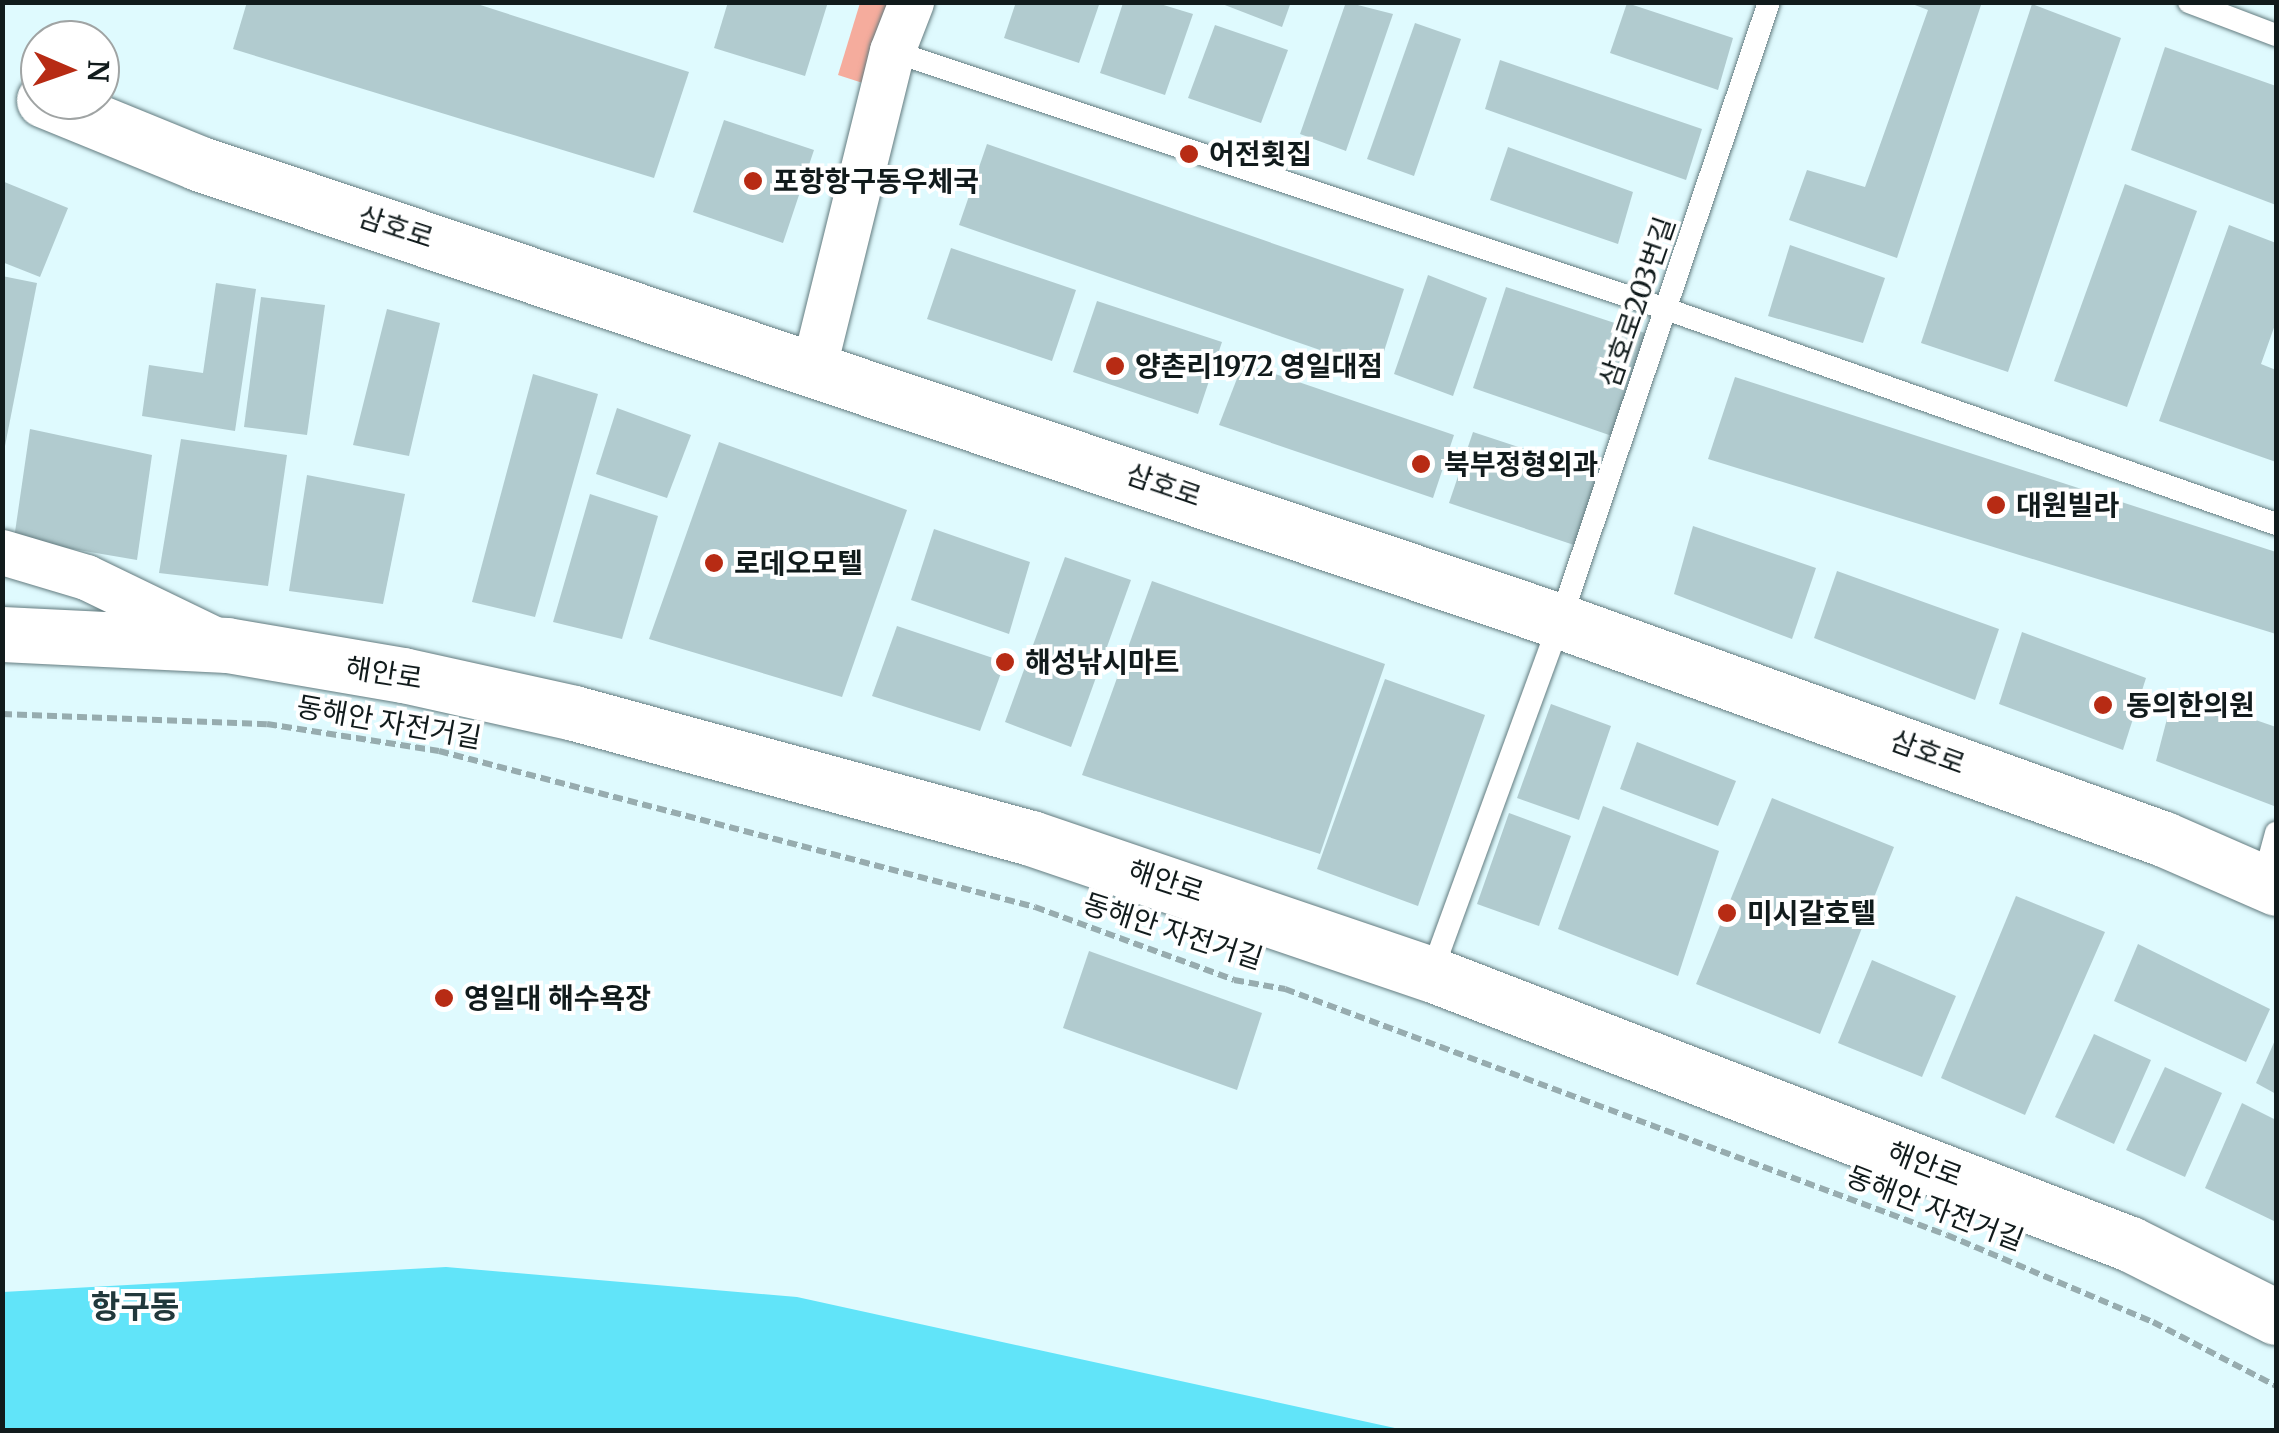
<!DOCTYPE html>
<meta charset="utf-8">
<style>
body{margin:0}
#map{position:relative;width:2279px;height:1433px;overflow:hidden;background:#dffafe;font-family:Merriweather,"Noto Sans KR",serif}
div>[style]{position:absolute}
.green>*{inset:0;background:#f5ac9d}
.water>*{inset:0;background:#61e4f9}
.building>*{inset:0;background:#b1cbcf}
.path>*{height:6px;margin-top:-3px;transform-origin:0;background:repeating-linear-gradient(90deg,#97acaf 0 10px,transparent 0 15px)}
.roads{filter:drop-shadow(0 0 2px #637b7f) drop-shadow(0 0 2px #637b7f)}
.service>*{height:22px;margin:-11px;padding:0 11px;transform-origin:11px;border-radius:11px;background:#fff}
.minor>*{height:45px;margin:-22.5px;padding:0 22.5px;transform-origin:22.5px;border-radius:22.5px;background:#fff}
.tertiary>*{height:55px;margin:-27.5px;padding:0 27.5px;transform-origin:27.5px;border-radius:27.5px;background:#fff}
.primary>*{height:55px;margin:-27.5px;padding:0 27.5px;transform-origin:27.5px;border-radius:27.5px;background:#fff}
.dots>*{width:28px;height:28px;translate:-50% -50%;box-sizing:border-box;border:5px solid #fff;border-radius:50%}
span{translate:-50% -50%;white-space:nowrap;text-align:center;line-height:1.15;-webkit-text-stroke:8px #fff;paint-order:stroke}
.poi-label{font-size:28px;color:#111b1c;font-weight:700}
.left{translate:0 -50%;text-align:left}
.street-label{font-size:28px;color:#111b1c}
.quarter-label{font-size:32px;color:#21383b;font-weight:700}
.frame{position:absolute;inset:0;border:5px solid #111b1c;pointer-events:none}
.north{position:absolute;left:20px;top:20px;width:100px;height:100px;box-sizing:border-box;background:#fff;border:2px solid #a0a4a4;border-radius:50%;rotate:92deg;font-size:28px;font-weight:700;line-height:40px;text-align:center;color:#111b1c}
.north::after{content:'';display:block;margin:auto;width:35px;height:45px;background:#b72b14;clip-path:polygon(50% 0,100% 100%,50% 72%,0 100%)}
</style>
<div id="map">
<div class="green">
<i style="clip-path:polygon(860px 3px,932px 3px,903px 96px,838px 75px)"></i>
</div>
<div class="water">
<i style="clip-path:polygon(446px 1267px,797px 1297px,1404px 1430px,3px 1430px,3px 1292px)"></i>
</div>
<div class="building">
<i style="clip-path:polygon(247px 2px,471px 2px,689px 72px,654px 178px,233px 49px)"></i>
<i style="clip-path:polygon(728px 2px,828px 2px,805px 76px,714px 48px)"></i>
<i style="clip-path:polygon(1016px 2px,1100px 2px,1079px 63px,1004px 38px)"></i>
<i style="clip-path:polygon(1217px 2px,1291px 2px,1282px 27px)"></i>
<i style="clip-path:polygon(1346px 2px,1393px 14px,1346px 151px,1300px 134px)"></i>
<i style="clip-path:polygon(1907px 2px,1982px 2px,1897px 258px,1789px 220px,1807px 170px,1865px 187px,1928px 10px)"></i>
<i style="clip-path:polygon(1123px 3px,1157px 3px,1193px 14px,1165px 95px,1100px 73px)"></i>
<i style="clip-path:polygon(1627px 3px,1733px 38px,1718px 90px,1610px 53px)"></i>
<i style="clip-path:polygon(2032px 4px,2121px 38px,2008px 372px,1921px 343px)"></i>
<i style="clip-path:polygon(1415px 23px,1461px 39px,1414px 176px,1367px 159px)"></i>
<i style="clip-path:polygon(1215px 25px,1288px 50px,1261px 123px,1188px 98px)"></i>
<i style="clip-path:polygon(2165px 47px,2276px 86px,2276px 205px,2131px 150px)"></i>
<i style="clip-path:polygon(1500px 60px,1702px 129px,1686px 180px,1485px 109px)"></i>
<i style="clip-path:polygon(724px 120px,814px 150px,783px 243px,693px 212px)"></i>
<i style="clip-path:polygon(987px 144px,1404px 289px,1378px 370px,959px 225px)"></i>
<i style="clip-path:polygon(1508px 147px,1633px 192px,1618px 244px,1490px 200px)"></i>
<i style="clip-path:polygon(2px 181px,68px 208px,40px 277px,2px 262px)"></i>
<i style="clip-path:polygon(2125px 184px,2197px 211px,2127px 407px,2054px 381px)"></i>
<i style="clip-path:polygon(2229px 225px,2276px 243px,2276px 322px,2261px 364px,2276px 370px,2276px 462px,2159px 421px)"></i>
<i style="clip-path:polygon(1790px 245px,1885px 278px,1863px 343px,1768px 316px)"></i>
<i style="clip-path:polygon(951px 248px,1076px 290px,1052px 361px,927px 319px)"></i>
<i style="clip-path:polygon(1428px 275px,1487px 298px,1453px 396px,1394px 374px)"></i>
<i style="clip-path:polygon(2px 276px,37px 283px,4px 451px,2px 451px)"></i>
<i style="clip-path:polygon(216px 283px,256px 289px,235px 431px,142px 416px,149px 365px,203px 373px)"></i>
<i style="clip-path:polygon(1506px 287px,1648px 334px,1612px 436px,1473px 388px)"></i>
<i style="clip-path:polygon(261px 297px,325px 305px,307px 435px,244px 427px)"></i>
<i style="clip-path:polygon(1097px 301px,1222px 342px,1198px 414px,1073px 372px)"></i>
<i style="clip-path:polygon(387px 309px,440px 323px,409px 456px,353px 445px)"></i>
<i style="clip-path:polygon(1243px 363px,1454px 435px,1433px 498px,1219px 425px)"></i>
<i style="clip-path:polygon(533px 374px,598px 394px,535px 617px,472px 602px)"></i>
<i style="clip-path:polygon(1735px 377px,2276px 552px,2276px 634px,1708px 459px)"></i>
<i style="clip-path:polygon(617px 408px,691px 435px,667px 498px,596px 474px)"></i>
<i style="clip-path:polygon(30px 429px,152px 455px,137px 560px,14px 539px)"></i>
<i style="clip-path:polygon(1473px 432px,1598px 473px,1574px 545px,1449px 503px)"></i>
<i style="clip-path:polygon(181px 439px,287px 455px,268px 586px,159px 573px)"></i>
<i style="clip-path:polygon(719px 442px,907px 510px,842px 697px,649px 639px)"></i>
<i style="clip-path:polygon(307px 475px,405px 494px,383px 604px,289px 591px)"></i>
<i style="clip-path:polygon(590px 494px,658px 516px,622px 639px,553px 622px)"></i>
<i style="clip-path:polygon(1693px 526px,1816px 568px,1792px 639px,1674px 594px)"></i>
<i style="clip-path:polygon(934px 529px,1030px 562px,1009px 634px,911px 600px)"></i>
<i style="clip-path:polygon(1065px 557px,1131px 580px,1071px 747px,1005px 722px)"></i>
<i style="clip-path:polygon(1837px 571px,1999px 629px,1975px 700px,1814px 638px)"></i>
<i style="clip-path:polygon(1152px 581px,1385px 664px,1320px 854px,1082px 775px)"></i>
<i style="clip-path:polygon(897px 626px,1005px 662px,980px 731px,872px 696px)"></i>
<i style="clip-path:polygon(2022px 632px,2146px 678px,2123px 750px,1999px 704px)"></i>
<i style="clip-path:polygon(1385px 679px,1485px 715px,1418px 906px,1317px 869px)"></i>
<i style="clip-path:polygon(2174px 692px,2276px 727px,2274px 806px,2156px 761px)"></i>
<i style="clip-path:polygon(1551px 704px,1611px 726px,1579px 820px,1517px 798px)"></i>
<i style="clip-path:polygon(1637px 742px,1736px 781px,1718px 826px,1620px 789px)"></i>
<i style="clip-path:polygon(1772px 798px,1894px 847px,1820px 1034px,1696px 984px)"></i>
<i style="clip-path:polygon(1603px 806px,1719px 851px,1678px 976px,1558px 929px)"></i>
<i style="clip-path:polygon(1509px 813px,1571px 836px,1539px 926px,1477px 904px)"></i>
<i style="clip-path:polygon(2016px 896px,2105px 932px,2025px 1115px,1941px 1078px)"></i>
<i style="clip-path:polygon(2138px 944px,2270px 1009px,2246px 1062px,2114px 1001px)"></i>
<i style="clip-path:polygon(1089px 951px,1262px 1013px,1237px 1090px,1063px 1028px)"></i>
<i style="clip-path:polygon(1872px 960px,1956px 996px,1922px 1077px,1838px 1043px)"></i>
<i style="clip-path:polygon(2094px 1034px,2151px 1060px,2114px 1144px,2055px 1117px)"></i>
<i style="clip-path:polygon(2276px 1038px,2276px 1094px,2256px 1083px)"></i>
<i style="clip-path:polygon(2165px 1067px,2222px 1093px,2185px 1177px,2126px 1150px)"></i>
<i style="clip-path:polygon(2242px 1103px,2276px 1120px,2276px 1222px,2205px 1188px)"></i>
</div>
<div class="path">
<i style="left:2px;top:714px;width:265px;rotate:2.2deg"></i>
<i style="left:267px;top:724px;width:174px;rotate:8.9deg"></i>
<i style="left:439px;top:751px;width:616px;rotate:14.67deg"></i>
<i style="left:1035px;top:907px;width:212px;rotate:20.1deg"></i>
<i style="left:1234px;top:980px;width:52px;rotate:10deg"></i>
<i style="left:1285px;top:989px;width:706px;rotate:20.39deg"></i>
<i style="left:1947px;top:1235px;width:224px;rotate:22.9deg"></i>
<i style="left:2153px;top:1322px;width:139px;rotate:27.5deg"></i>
</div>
<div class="roads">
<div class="service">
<i style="left:2189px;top:2px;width:93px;rotate:20.8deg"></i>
<i style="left:892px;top:51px;width:816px;rotate:18.43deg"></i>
<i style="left:1666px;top:309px;width:647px;rotate:19.42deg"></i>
<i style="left:2263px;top:881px;width:50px;rotate:-74.8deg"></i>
<i style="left:1431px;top:974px;width:376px;rotate:-69.9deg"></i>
<i style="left:1560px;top:621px;width:653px;rotate:-71.34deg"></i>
</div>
<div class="minor">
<i style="left:814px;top:366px;width:325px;rotate:-76.1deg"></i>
<i style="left:892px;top:51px;width:53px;rotate:-68.8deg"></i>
<i style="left:2px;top:552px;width:88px;rotate:16.6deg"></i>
<i style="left:86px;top:577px;width:140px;rotate:25.8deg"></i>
</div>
<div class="tertiary">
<i style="left:2px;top:634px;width:225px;rotate:2.8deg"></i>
<i style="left:227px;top:645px;width:179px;rotate:9.7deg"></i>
<i style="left:403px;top:675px;width:175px;rotate:12.5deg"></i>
<i style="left:574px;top:713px;width:474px;rotate:15.3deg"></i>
<i style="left:1031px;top:838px;width:422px;rotate:18.8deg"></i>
<i style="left:1431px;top:974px;width:749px;rotate:21.12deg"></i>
<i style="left:2130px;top:1244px;width:163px;rotate:26.6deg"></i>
</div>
<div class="primary">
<i style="left:44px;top:100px;width:166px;rotate:22.2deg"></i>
<i style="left:198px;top:163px;width:1437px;rotate:18.59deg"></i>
<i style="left:1560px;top:621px;width:642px;rotate:19.85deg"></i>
<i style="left:2164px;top:839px;width:122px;rotate:23.6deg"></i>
</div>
</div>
<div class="dots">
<i style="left:1189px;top:154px;background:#b72b14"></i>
<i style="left:753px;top:181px;background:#b72b14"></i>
<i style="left:1115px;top:366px;background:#b72b14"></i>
<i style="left:1421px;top:464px;background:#b72b14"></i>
<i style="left:1996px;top:505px;background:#b72b14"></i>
<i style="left:714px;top:563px;background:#b72b14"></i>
<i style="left:1005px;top:662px;background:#b72b14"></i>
<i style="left:2103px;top:705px;background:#b72b14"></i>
<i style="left:1727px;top:913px;background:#b72b14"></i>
<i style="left:444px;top:998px;background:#b72b14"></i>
</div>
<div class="poi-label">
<span class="left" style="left:1209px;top:154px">어전횟집</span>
<span class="left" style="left:773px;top:181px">포항항구동우체국</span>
<span class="left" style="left:1135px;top:366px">양촌리1972 영일대점</span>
<span class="left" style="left:1444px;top:464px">북부정형외과</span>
<span class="left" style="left:2016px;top:505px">대원빌라</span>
<span class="left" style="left:734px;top:563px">로데오모텔</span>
<span class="left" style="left:1025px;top:662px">해성낚시마트</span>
<span class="left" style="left:2126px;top:705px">동의한의원</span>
<span class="left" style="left:1747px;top:913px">미시갈호텔</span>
<span class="left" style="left:464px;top:998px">영일대 해수욕장</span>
</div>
<div class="street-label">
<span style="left:396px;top:227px;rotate:18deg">삼호로</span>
<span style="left:1637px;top:302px;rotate:-71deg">삼호로203번길</span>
<span style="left:1164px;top:485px;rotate:19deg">삼호로</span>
<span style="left:384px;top:673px;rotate:9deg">해안로</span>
<span style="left:389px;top:722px;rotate:10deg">동해안 자전거길</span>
<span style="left:1928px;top:752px;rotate:20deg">삼호로</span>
<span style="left:1166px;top:881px;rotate:18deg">해안로</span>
<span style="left:1173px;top:931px;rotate:18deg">동해안 자전거길</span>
<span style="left:1925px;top:1164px;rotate:21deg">해안로</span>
<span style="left:1935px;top:1208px;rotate:21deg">동해안 자전거길</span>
</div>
<div class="quarter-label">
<span style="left:135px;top:1307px">항구동</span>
</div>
<div class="frame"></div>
<div class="north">N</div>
</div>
